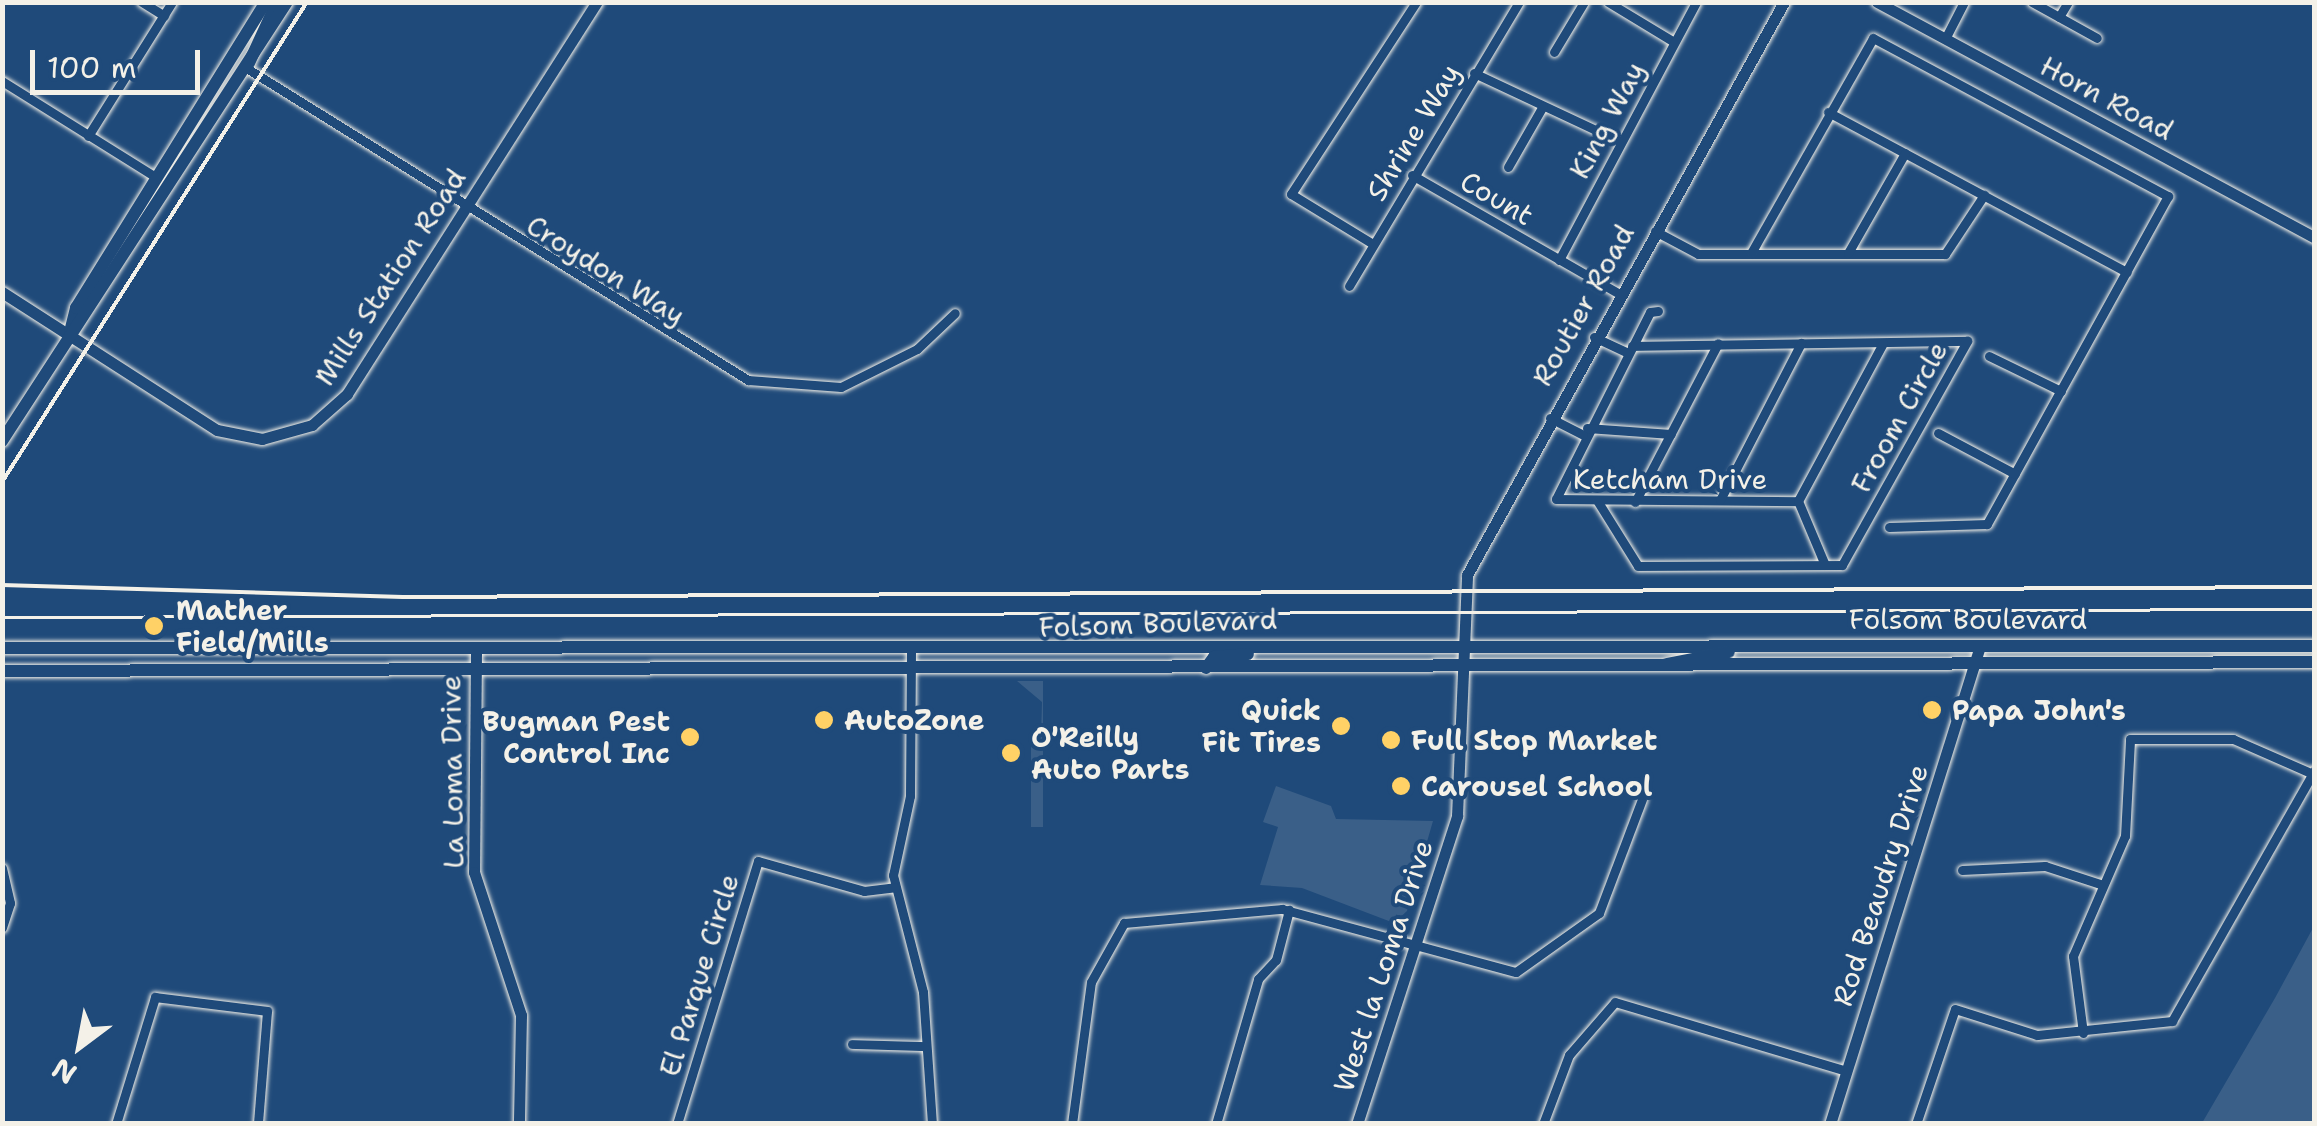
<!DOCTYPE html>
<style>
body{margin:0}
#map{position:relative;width:2317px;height:1126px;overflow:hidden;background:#1f4a7a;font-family:"Shantell Sans",sans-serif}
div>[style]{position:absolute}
.green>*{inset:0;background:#3a5f88}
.roads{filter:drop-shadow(0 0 2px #f4f1e8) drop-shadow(0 0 2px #f4f1e8)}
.minor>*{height:9px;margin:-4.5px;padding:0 4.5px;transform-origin:4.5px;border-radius:4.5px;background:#1f4a7a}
.tertiary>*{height:11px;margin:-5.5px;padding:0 5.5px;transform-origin:5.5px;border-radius:5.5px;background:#1f4a7a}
.secondary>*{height:12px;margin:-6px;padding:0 6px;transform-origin:6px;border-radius:6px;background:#1f4a7a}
.tram>*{height:2.5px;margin:-1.25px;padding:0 1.25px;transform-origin:1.25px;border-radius:1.25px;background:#f4f1e8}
.rail>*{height:4px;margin:-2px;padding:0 2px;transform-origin:2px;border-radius:2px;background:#f4f1e8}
.dots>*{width:28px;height:28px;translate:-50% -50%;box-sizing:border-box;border:5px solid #1f4a7a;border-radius:50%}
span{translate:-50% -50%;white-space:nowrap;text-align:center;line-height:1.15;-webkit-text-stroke:8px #1f4a7a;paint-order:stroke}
.street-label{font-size:28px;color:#f4f1e8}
.poi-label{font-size:28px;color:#f4f1e8;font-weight:700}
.left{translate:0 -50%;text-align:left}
.right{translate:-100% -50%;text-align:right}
.frame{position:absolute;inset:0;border:5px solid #f4f1e8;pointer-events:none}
.north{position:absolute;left:30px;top:996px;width:100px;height:100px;-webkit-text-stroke:8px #1f4a7a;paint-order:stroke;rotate:212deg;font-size:28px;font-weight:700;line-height:40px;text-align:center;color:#f4f1e8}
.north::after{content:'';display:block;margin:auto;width:35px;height:45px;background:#f4f1e8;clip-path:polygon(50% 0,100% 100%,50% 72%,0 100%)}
.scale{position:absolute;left:30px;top:50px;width:170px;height:45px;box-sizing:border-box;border:5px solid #f4f1e8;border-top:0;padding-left:12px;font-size:30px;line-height:35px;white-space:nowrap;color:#f4f1e8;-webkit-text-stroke:8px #1f4a7a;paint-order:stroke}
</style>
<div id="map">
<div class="green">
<i style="clip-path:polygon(1017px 681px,1043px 681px,1043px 827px,1031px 827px,1031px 737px,1041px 736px,1042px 702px)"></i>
<i style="clip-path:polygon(1276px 786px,1331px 806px,1336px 819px,1433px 821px,1407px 911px,1394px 923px,1302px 888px,1260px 885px,1278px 827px,1263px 822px)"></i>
<i style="clip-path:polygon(2314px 926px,2314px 1123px,2202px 1123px,2275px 998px)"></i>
</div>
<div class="roads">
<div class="minor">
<i style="left:142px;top:2px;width:26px;rotate:32deg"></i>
<i style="left:1608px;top:2px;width:77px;rotate:31.2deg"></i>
<i style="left:2032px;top:2px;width:74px;rotate:29deg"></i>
<i style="left:2059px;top:17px;width:17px;rotate:-59deg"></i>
<i style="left:1945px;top:39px;width:42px;rotate:-62.8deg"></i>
<i style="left:1554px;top:52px;width:58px;rotate:-59deg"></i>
<i style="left:248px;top:69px;width:589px;rotate:31.88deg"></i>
<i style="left:748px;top:380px;width:93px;rotate:4.3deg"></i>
<i style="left:841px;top:387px;width:85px;rotate:-26.6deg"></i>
<i style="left:917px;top:349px;width:52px;rotate:-43.5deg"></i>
<i style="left:1474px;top:73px;width:162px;rotate:25.1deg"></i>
<i style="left:2px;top:81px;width:183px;rotate:32deg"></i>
<i style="left:1828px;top:112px;width:339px;rotate:28.2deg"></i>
<i style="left:88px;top:136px;width:158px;rotate:-57.9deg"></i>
<i style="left:1508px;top:167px;width:70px;rotate:-60.2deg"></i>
<i style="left:1412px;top:175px;width:237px;rotate:29.8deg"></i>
<i style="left:1655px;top:231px;width:49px;rotate:28.1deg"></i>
<i style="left:1698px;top:254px;width:247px"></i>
<i style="left:1945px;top:254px;width:71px;rotate:-56.5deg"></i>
<i style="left:1373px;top:244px;width:96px;rotate:-148.6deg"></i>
<i style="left:1291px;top:194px;width:229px;rotate:-56.9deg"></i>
<i style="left:1751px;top:253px;width:247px;rotate:-60.4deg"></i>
<i style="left:1873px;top:38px;width:335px;rotate:28.2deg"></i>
<i style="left:2168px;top:196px;width:375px;rotate:118.9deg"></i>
<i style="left:1987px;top:524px;width:98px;rotate:178.2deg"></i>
<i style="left:1848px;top:253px;width:115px;rotate:-60.3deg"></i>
<i style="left:1559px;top:260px;width:292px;rotate:-62deg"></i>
<i style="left:1349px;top:286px;width:331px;rotate:-59.1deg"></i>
<i style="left:1658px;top:311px;width:8px;rotate:173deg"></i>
<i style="left:1650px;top:312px;width:209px;rotate:116.7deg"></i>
<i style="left:1556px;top:499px;width:242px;rotate:0.5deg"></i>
<i style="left:1798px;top:501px;width:69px;rotate:67.1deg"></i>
<i style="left:1594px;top:337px;width:38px;rotate:25deg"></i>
<i style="left:1632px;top:346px;width:335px;rotate:-0.9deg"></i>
<i style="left:1989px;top:356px;width:80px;rotate:25.9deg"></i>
<i style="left:1550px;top:418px;width:37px;rotate:27deg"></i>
<i style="left:1587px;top:428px;width:84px;rotate:4.1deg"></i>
<i style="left:1938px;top:433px;width:87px;rotate:28deg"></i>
<i style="left:1720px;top:500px;width:177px;rotate:-62.7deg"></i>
<i style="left:1798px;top:501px;width:179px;rotate:-61.7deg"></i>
<i style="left:1598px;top:502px;width:75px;rotate:58deg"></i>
<i style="left:1638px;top:566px;width:204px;rotate:-0.3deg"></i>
<i style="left:1842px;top:565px;width:257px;rotate:-60.8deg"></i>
<i style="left:1635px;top:502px;width:179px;rotate:-62.4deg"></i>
<i style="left:911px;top:652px;width:144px;rotate:90.4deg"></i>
<i style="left:910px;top:796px;width:81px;rotate:102.1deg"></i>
<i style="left:893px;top:875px;width:121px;rotate:75.6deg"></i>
<i style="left:923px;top:992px;width:132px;rotate:86.1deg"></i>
<i style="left:2px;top:868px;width:36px;rotate:77deg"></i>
<i style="left:10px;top:903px;width:26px;rotate:108deg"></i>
<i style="left:1962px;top:870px;width:83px;rotate:-2.8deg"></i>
<i style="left:2045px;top:866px;width:58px;rotate:18.1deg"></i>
<i style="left:2083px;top:1033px;width:78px;rotate:-97.4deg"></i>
<i style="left:2073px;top:956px;width:131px;rotate:-66.6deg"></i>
<i style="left:2125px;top:836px;width:97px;rotate:-87deg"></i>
<i style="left:2130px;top:739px;width:103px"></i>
<i style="left:2233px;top:739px;width:87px;rotate:23.6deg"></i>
<i style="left:852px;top:1044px;width:72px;rotate:1.6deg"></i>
<i style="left:116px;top:1124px;width:133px;rotate:-72.9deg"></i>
<i style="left:155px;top:997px;width:113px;rotate:7.1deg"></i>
<i style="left:267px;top:1011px;width:113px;rotate:94.6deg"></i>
<i style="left:677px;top:1124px;width:275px;rotate:-72.9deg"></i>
<i style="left:758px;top:861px;width:110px;rotate:15.8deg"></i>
<i style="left:864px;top:891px;width:31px;rotate:-7deg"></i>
<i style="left:1072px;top:1124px;width:143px;rotate:-82.4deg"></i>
<i style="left:1091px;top:982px;width:68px;rotate:-60.8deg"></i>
<i style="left:1124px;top:923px;width:159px;rotate:-5.1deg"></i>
<i style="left:1282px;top:909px;width:242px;rotate:15.1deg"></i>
<i style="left:1516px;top:972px;width:102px;rotate:-35.4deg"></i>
<i style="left:1599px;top:913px;width:122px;rotate:-69.3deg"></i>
<i style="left:1216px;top:1124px;width:151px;rotate:-73.8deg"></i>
<i style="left:1258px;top:979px;width:26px;rotate:-47deg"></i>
<i style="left:1276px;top:960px;width:52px;rotate:-75.4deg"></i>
<i style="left:1543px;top:1124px;width:74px;rotate:-69.4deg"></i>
<i style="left:1569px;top:1055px;width:70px;rotate:-49deg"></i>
<i style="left:1615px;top:1002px;width:242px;rotate:16.6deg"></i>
<i style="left:1916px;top:1124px;width:121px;rotate:-71.3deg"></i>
<i style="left:1955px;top:1009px;width:86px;rotate:17.6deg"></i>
<i style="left:2037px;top:1035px;width:136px;rotate:-5.9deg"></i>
<i style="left:2172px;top:1021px;width:288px;rotate:-60.4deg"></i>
</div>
<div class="tertiary">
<i style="left:1877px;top:2px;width:496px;rotate:28.3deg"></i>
<i style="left:2px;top:292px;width:255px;rotate:32.7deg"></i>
<i style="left:217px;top:430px;width:46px;rotate:11.3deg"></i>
<i style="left:262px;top:439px;width:52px;rotate:-15.6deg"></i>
<i style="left:312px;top:425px;width:47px;rotate:-41.5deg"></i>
<i style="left:347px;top:394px;width:465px;rotate:-57.5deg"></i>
<i style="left:476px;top:653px;width:219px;rotate:90.5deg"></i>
<i style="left:474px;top:872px;width:151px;rotate:71.8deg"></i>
<i style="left:521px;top:1015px;width:109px;rotate:91.1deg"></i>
<i style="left:1357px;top:1124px;width:324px;rotate:-72deg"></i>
<i style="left:1457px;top:816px;width:241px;rotate:-87.6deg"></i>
<i style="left:1467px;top:575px;width:655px;rotate:-61.05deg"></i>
<i style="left:1830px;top:1124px;width:501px;rotate:-72.58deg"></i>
</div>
<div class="secondary">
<i style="left:249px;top:63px;width:67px;rotate:-65.3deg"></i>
<i style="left:70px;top:332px;width:25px;rotate:-76deg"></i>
<i style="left:76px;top:308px;width:360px;rotate:-58.2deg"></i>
<i style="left:2px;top:441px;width:523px;rotate:-57.01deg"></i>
<i style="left:2px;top:648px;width:2312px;rotate:-0.05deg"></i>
<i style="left:1667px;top:664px;width:63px;rotate:-11deg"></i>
<i style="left:1206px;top:668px;width:14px;rotate:-54deg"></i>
<i style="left:1214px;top:657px;width:34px;rotate:-5deg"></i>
<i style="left:2px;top:671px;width:2312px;rotate:-0.22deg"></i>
</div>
</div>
<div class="tram">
<i style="left:2px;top:617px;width:2312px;rotate:-0.2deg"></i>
</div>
<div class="rail">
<i style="left:2px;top:482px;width:569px;rotate:-57.57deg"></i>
<i style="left:2px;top:585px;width:401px;rotate:1.7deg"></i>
<i style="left:403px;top:597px;width:1911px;rotate:-0.3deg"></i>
</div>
<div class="dots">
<i style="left:154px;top:626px;background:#ffd166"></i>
<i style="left:1932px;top:710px;background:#ffd166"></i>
<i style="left:824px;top:720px;background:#ffd166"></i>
<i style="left:1341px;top:726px;background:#ffd166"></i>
<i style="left:690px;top:737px;background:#ffd166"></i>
<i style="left:1391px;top:740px;background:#ffd166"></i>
<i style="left:1011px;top:753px;background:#ffd166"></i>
<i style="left:1401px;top:786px;background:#ffd166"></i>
</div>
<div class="street-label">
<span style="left:2107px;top:98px;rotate:28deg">Horn Road</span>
<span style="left:1607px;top:120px;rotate:-62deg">King Way</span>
<span style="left:1413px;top:132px;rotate:-59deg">Shrine Way</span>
<span style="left:1497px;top:198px;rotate:30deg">Count</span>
<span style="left:606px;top:270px;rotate:32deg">Croydon Way</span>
<span style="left:390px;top:277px;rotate:-57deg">Mills Station Road</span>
<span style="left:1583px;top:305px;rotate:-61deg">Routier Road</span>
<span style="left:1899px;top:417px;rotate:-61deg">Froom Circle</span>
<span style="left:1670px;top:479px">Ketcham Drive</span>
<span style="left:1968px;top:619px">Folsom Boulevard</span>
<span style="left:1158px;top:623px;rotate:-2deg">Folsom Boulevard</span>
<span style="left:452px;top:772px;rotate:-91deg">La Loma Drive</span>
<span style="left:1880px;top:885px;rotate:-72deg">Rod Beaudry Drive</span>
<span style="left:1383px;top:966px;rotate:-72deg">West la Loma Drive</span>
<span style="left:699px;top:975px;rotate:-73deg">El Parque Circle</span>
</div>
<div class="poi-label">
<span class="left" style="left:176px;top:626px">Mather<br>Field/Mills</span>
<span class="right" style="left:1321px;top:726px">Quick<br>Fit Tires</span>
<span class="left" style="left:1952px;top:710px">Papa John's</span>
<span class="left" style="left:844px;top:720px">AutoZone</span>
<span class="right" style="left:670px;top:737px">Bugman Pest<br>Control Inc</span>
<span class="left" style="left:1031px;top:753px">O'Reilly<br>Auto Parts</span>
<span class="left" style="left:1411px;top:740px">Full Stop Market</span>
<span class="left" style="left:1421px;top:786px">Carousel School</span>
</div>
<div class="frame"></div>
<div class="north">N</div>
<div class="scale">100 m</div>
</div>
